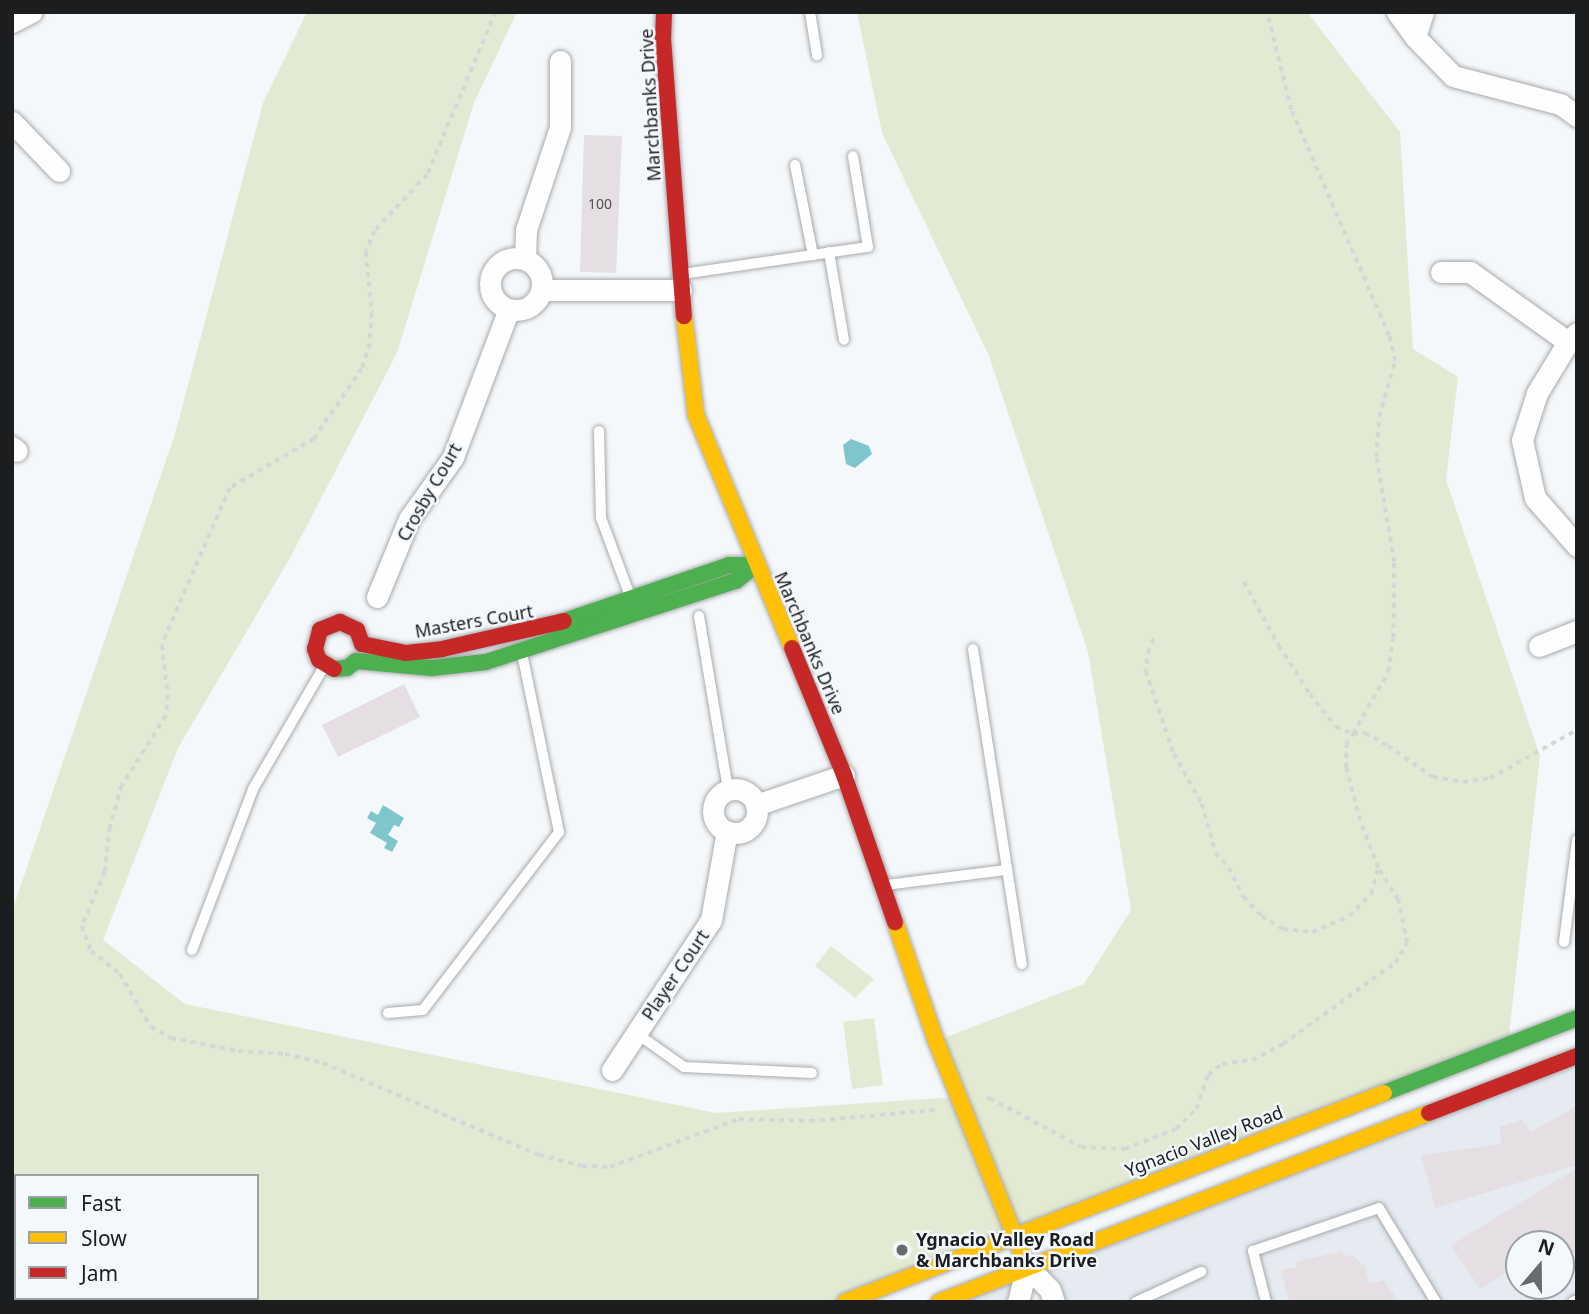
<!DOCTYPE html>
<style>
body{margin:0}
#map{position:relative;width:1589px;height:1314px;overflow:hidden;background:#f5f8fa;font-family:"Noto Sans",sans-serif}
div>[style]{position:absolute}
.built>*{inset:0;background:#e5ebf1}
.green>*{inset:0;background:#e3ead3}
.water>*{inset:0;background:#7ec6cc}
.building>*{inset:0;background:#e5dfe3}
.path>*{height:3.5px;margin-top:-1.75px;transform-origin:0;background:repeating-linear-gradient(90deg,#d6d6d6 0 5px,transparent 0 10px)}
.roads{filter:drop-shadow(0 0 2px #a9aaac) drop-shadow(0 0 2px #a9aaac)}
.lane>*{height:10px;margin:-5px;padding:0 5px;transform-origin:5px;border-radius:5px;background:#fefefe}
.street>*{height:21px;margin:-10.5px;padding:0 10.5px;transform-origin:10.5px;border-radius:10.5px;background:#fefefe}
.street>.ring{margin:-10.5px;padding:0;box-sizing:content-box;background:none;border:21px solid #fefefe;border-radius:50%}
.fast>*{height:16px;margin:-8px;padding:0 8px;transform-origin:8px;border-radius:8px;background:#4caf50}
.slow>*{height:16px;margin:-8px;padding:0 8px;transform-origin:8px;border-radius:8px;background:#ffc107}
.jam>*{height:16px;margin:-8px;padding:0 8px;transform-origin:8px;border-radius:8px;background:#c62828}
.dots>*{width:19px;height:19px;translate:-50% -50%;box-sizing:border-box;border:4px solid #f3f8fc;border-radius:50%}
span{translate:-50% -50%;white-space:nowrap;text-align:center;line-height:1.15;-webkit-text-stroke:5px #f3f8fc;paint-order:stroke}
.number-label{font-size:14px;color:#525053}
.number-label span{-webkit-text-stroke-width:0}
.street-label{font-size:18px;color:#1c1d1f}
.poi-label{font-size:18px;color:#1c1d1f;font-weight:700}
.left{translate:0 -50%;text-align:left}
.frame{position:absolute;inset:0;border:14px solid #1c1d1f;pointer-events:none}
.legend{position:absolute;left:14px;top:1174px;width:245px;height:126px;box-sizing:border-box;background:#f3f8fc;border:2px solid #9da0a4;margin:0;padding:9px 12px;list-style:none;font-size:21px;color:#1c1d1f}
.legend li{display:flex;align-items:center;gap:14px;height:35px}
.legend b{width:35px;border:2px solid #9da0a4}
.north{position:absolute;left:1505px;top:1230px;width:70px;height:70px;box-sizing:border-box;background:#f3f8fc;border:2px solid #9da0a4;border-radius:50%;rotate:20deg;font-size:19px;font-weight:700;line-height:28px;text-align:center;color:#1c1d1f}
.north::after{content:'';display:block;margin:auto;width:24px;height:32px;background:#686a6c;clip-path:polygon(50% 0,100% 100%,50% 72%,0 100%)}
</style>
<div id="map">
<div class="built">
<i style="clip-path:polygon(evenodd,1577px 1056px,1577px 1302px,1054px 1302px,1050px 1290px,1027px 1266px,1018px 1302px,939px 1302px,1027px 1266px,1577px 1056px,1519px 1244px,1561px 1244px,1561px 1286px,1519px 1286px,1519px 1244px)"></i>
</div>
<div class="green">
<i style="clip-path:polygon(evenodd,307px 12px,517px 12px,474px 103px,397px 353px,290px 558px,178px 748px,103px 940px,185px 1004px,716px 1113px,956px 1097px,936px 1041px,1084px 984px,1131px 910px,1088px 652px,989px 356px,882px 133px,857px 12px,1307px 12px,1400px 132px,1413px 349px,1458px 377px,1446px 480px,1540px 756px,1508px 1044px,845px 1302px,12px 1302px,12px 911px,175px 434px,263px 103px,307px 12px,16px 1176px,257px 1176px,257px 1298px,16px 1298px,16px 1176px)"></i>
<i style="clip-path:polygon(831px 946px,874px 979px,855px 998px,815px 966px)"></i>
<i style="clip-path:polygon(874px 1018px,883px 1085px,852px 1089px,843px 1022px)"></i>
</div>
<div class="water">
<i style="clip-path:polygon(851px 439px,869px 446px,872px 454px,855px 468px,846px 464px,843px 445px)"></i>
<i style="clip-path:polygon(383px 805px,404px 818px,399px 827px,394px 825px,388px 835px,398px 841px,392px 852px,384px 848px,387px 843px,370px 833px,376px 823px,367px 818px,371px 811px,378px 815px)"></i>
</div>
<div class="building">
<i style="clip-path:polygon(584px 135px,622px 136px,616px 273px,580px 272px)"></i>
<i style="clip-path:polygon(404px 684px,420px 717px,338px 757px,322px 725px)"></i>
<i style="clip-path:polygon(1577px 1106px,1577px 1165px,1435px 1208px,1421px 1155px,1502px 1144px,1499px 1127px,1522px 1120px,1531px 1132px)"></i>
<i style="clip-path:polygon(1577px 1168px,1577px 1251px,1561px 1258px,1561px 1244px,1519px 1244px,1519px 1265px,1480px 1289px,1451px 1245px)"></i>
<i style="clip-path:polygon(1342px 1251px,1343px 1255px,1353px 1256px,1365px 1266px,1369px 1284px,1384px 1280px,1399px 1302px,1289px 1302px,1281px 1270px,1297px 1267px,1296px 1262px)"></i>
</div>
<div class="path">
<i style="left:496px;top:12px;width:177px;rotate:112.9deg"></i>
<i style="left:427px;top:175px;width:76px;rotate:132.9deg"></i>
<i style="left:375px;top:231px;width:23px;rotate:113deg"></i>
<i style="left:366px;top:252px;width:61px;rotate:84.4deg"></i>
<i style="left:372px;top:313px;width:31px;rotate:94deg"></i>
<i style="left:370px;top:344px;width:26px;rotate:108deg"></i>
<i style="left:362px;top:369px;width:85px;rotate:124.4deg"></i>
<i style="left:314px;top:439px;width:97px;rotate:149.7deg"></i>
<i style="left:230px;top:488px;width:110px;rotate:113.5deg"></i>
<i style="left:186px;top:589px;width:61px;rotate:113.2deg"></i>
<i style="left:162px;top:645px;width:50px;rotate:83.2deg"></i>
<i style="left:168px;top:695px;width:21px;rotate:95deg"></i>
<i style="left:166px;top:716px;width:83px;rotate:122.2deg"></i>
<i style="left:122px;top:786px;width:43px;rotate:106.3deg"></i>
<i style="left:110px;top:827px;width:45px;rotate:96.3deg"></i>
<i style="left:105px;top:872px;width:59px;rotate:113.1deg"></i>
<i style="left:82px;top:926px;width:27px;rotate:70deg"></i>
<i style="left:91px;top:951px;width:37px;rotate:38deg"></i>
<i style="left:120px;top:974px;width:61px;rotate:59.7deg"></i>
<i style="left:151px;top:1027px;width:23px;rotate:29deg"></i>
<i style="left:171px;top:1038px;width:68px;rotate:11deg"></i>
<i style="left:238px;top:1051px;width:47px;rotate:3.7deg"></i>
<i style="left:285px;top:1054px;width:39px;rotate:13deg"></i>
<i style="left:323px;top:1063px;width:235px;rotate:23.1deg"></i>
<i style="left:539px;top:1155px;width:44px;rotate:14.3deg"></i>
<i style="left:582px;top:1166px;width:28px;rotate:2deg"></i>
<i style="left:610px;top:1167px;width:138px;rotate:-20.4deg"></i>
<i style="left:739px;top:1119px;width:71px;rotate:1.6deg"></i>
<i style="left:810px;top:1121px;width:128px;rotate:-4.9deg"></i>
<i style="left:1244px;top:582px;width:73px;rotate:61.3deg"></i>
<i style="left:1279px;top:646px;width:57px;rotate:57.1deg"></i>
<i style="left:1310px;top:694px;width:42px;rotate:51.8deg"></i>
<i style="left:1336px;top:727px;width:18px;rotate:22deg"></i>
<i style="left:1353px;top:734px;width:71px;rotate:-60.6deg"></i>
<i style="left:1388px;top:672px;width:34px;rotate:-82deg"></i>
<i style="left:1393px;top:638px;width:76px;rotate:-89.2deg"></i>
<i style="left:1394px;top:562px;width:107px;rotate:-99.7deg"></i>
<i style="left:1376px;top:457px;width:40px;rotate:-85.7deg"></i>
<i style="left:1379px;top:417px;width:58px;rotate:-74.1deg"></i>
<i style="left:1395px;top:361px;width:26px;rotate:-103deg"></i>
<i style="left:1389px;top:336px;width:246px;rotate:-113.4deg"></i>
<i style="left:1291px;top:110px;width:101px;rotate:-103.8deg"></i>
<i style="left:1154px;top:639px;width:11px;rotate:117deg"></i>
<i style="left:1149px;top:649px;width:22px;rotate:98deg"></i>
<i style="left:1146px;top:671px;width:88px;rotate:71.4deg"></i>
<i style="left:1174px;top:754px;width:57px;rotate:60.8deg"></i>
<i style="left:1202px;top:804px;width:51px;rotate:74.1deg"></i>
<i style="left:1216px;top:853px;width:20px;rotate:49deg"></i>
<i style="left:1229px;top:868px;width:33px;rotate:63deg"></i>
<i style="left:1244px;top:897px;width:26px;rotate:47deg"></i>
<i style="left:1262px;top:916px;width:25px;rotate:32deg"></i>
<i style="left:1283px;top:929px;width:29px;rotate:6deg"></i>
<i style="left:1312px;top:932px;width:40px;rotate:-23.4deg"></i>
<i style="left:1349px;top:916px;width:31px;rotate:-45deg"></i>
<i style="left:1371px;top:894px;width:27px;rotate:-75deg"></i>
<i style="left:986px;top:1099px;width:4px;rotate:-14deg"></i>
<i style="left:990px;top:1098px;width:103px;rotate:28.3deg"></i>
<i style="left:1081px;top:1147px;width:44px;rotate:2.6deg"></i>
<i style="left:1125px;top:1149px;width:55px;rotate:-21.4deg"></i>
<i style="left:1176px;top:1129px;width:28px;rotate:-45deg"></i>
<i style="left:1196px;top:1109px;width:36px;rotate:-71deg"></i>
<i style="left:1208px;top:1075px;width:18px;rotate:-38deg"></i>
<i style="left:1222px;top:1064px;width:30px;rotate:-8deg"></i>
<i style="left:1252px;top:1060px;width:35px;rotate:-27deg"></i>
<i style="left:1283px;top:1044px;width:138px;rotate:-35.9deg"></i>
<i style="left:1395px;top:963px;width:23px;rotate:-59deg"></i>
<i style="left:1407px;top:943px;width:44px;rotate:-101.8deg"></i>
<i style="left:1398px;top:900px;width:38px;rotate:-122deg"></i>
<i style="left:1378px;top:868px;width:50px;rotate:-111deg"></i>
<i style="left:1360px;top:821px;width:55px;rotate:-104.8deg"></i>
<i style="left:1346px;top:768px;width:23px;rotate:-90deg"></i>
<i style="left:1346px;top:745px;width:13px;rotate:-58deg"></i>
<i style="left:1353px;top:734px;width:12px;rotate:-5deg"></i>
<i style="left:1365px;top:733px;width:26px;rotate:29deg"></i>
<i style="left:1388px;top:746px;width:55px;rotate:34.6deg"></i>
<i style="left:1433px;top:777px;width:30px;rotate:9deg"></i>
<i style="left:1463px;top:782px;width:27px;rotate:-8deg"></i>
<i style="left:1490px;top:778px;width:99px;rotate:-28.9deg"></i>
</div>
<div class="roads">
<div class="lane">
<i style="left:810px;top:12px;width:44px;rotate:80.8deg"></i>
<i style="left:795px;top:165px;width:92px;rotate:78.7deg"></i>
<i style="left:829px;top:252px;width:89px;rotate:80.3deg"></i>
<i style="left:682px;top:274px;width:188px;rotate:-8.3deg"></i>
<i style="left:868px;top:247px;width:92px;rotate:-99.4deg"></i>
<i style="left:599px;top:431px;width:87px;rotate:88.7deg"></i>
<i style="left:601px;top:518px;width:83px;rotate:69.6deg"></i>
<i style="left:699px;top:616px;width:176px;rotate:80.5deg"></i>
<i style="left:973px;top:649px;width:319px;rotate:81.2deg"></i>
<i style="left:886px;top:885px;width:122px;rotate:-7.1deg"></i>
<i style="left:1564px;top:942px;width:103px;rotate:-82.7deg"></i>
<i style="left:192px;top:950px;width:172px;rotate:-69.2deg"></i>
<i style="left:253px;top:789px;width:143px;rotate:-59.9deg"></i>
<i style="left:388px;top:1013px;width:35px;rotate:-5deg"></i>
<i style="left:423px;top:1010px;width:224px;rotate:-52.6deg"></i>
<i style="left:559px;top:832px;width:183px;rotate:-101.7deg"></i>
<i style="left:636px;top:1033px;width:59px;rotate:35.3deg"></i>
<i style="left:684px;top:1067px;width:128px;rotate:2.7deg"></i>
<i style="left:1136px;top:1302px;width:72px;rotate:-24.8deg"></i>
<i style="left:1266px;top:1302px;width:53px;rotate:-104.3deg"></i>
<i style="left:1253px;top:1251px;width:133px;rotate:-18.8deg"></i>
<i style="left:1379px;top:1208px;width:110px;rotate:58.8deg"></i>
<i style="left:1573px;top:1302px;width:4px;rotate:-27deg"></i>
</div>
<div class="street">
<i style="left:1397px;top:12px;width:31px;rotate:54deg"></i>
<i style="left:1415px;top:37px;width:54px;rotate:45.7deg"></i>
<i style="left:1453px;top:76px;width:111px;rotate:14.7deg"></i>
<i style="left:1560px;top:104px;width:21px;rotate:35deg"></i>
<i style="left:12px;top:22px;width:22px;rotate:-27deg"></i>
<i style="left:1415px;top:37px;width:26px;rotate:-72deg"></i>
<i style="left:12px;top:122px;width:68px;rotate:46.2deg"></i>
<i class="ring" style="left:490px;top:258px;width:31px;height:31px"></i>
<i style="left:525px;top:259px;width:29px;rotate:-88deg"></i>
<i style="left:526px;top:230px;width:108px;rotate:-71.7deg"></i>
<i style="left:560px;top:127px;width:66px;rotate:-90deg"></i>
<i style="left:1441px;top:272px;width:29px"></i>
<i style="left:1470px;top:272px;width:120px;rotate:35.5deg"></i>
<i style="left:541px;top:290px;width:140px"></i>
<i style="left:1577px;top:333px;width:13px;rotate:135deg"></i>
<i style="left:1568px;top:342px;width:60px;rotate:121.3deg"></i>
<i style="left:1537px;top:393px;width:49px;rotate:107.7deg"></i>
<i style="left:1522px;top:440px;width:59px;rotate:77.4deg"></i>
<i style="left:1535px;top:498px;width:64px;rotate:48.8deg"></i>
<i style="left:12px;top:447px;width:6px;rotate:39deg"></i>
<i style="left:377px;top:597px;width:84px;rotate:-67.7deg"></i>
<i style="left:409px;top:519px;width:76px;rotate:-54.6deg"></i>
<i style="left:453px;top:457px;width:158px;rotate:-69.3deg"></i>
<i style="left:1539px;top:646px;width:41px;rotate:-21.5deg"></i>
<i class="ring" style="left:713px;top:789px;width:23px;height:23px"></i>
<i style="left:756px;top:805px;width:93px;rotate:-18.8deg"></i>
<i style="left:612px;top:1070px;width:180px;rotate:-56.6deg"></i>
<i style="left:711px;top:920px;width:90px;rotate:-79.8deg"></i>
<i style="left:1027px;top:1266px;width:33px;rotate:46deg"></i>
<i style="left:1050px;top:1290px;width:13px;rotate:72deg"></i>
<i style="left:1018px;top:1302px;width:37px;rotate:-76deg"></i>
</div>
<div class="fast">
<i style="left:564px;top:621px;width:174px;rotate:-18.7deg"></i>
<i style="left:334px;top:669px;width:13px;rotate:-4deg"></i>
<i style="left:347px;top:668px;width:11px;rotate:-38deg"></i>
<i style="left:356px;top:661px;width:76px;rotate:5.3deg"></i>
<i style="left:432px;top:668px;width:54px;rotate:-6.3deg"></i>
<i style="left:486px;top:662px;width:263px;rotate:-18deg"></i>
<i style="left:736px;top:581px;width:26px;rotate:-39deg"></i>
<i style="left:756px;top:565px;width:27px;rotate:180deg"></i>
<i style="left:1384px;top:1093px;width:207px;rotate:-21.2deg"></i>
</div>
<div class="slow">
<i style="left:684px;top:316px;width:100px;rotate:83.1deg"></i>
<i style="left:696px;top:415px;width:252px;rotate:67.6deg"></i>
<i style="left:895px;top:922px;width:126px;rotate:71deg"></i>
<i style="left:936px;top:1041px;width:232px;rotate:68deg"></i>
<i style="left:845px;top:1302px;width:578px;rotate:-21.19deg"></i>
<i style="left:939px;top:1302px;width:525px;rotate:-21.09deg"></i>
</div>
<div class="jam">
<i style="left:664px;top:12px;width:26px;rotate:92deg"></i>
<i style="left:663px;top:38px;width:279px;rotate:85.7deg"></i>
<i style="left:792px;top:648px;width:137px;rotate:67.7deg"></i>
<i style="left:844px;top:775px;width:156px;rotate:70.9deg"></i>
<i style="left:334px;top:669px;width:17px;rotate:-149deg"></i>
<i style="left:319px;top:660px;width:12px;rotate:-110deg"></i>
<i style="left:315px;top:649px;width:20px;rotate:-75deg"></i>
<i style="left:320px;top:630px;width:22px;rotate:-22deg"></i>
<i style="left:340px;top:622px;width:19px;rotate:25deg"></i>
<i style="left:357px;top:630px;width:15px;rotate:70deg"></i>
<i style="left:362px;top:644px;width:45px;rotate:11.6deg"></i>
<i style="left:406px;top:653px;width:36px;rotate:-6deg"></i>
<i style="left:442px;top:649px;width:125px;rotate:-12.9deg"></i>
<i style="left:1429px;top:1113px;width:159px;rotate:-21.1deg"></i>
</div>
</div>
<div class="dots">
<i style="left:902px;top:1250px;background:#686a6c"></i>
</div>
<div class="number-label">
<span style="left:600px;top:204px">100</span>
</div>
<div class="street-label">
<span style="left:650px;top:105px;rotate:-93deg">Marchbanks Drive</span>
<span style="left:429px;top:492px;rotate:-60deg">Crosby Court</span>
<span style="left:474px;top:621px;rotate:-10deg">Masters Court</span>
<span style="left:810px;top:643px;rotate:67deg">Marchbanks Drive</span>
<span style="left:675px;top:975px;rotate:-56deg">Player Court</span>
<span style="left:1204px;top:1141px;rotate:-21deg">Ygnacio Valley Road</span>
</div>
<div class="poi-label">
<span class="left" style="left:916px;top:1250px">Ygnacio Valley Road<br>&amp; Marchbanks Drive</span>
</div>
<div class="frame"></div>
<ul class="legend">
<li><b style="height:9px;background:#4caf50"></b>Fast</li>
<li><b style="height:9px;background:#ffc107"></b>Slow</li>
<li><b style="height:9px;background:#c62828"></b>Jam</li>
</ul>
<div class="north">N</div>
</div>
